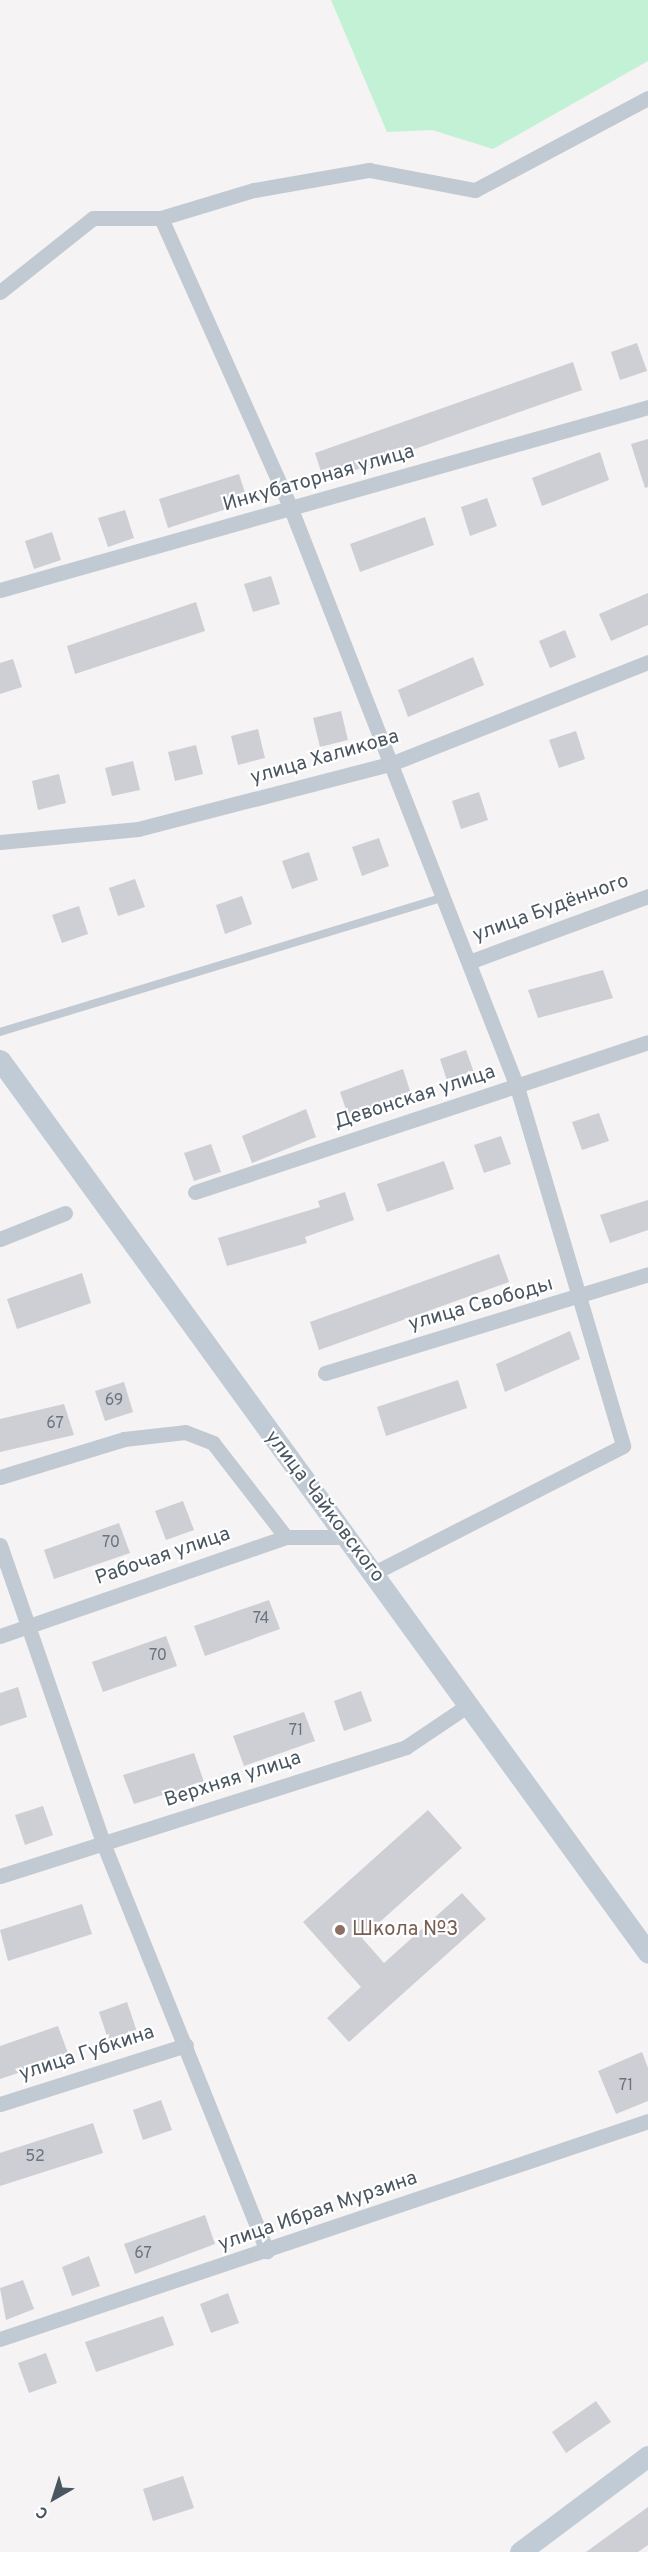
<!DOCTYPE html>
<meta charset="utf-8">
<style>
body{margin:0}
#map{position:relative;width:648px;height:2552px;overflow:hidden;background:#f5f3f3;font-family:Overpass,sans-serif}
div>[style]{position:absolute}
.green>*{inset:0;background:#c3f1d5}
.building>*{inset:0;background:#cdcfd5}
.lane>*{height:8px;margin:-4px;padding:0 4px;transform-origin:4px;border-radius:4px;background:#c1cad2}
.street>*{height:15px;margin:-7.5px;padding:0 7.5px;transform-origin:7.5px;border-radius:7.5px;background:#c1cad2}
.secondary>*{height:21px;margin:-10.5px;padding:0 10.5px;transform-origin:10.5px;border-radius:10.5px;background:#c1cbd6}
.dots>*{width:16px;height:16px;translate:-50% -50%;box-sizing:border-box;border:3px solid #fff;border-radius:50%}
span{translate:-50% -50%;white-space:nowrap;text-align:center;line-height:1.15;-webkit-text-stroke:4.5px #fff;paint-order:stroke}
.number-label{font-size:16px;color:#6b747e}
.number-label span{-webkit-text-stroke-width:0}
.street-label{font-size:20px;color:#4a5661}
.education-label{font-size:20px;color:#785e54}
.left{translate:0 -50%;text-align:left}
.north{position:absolute;left:24px;top:2468px;width:60px;height:60px;-webkit-text-stroke:4px #fff;paint-order:stroke;rotate:219deg;font-size:16px;font-weight:700;line-height:24px;text-align:center;color:#4a5661}
.north::after{content:'';display:block;margin:auto;width:21px;height:27px;background:#4a5661;clip-path:polygon(50% 0,100% 100%,50% 72%,0 100%)}
</style>
<div id="map">
<div class="green">
<i style="clip-path:polygon(331px 0,648px 0,648px 61px,493px 149px,432px 130px,387px 132px)"></i>
</div>
<div class="building">
<i style="clip-path:polygon(637px 343px,647px 371px,620px 380px,611px 352px)"></i>
<i style="clip-path:polygon(573px 362px,582px 390px,324px 481px,315px 453px)"></i>
<i style="clip-path:polygon(648px 439px,648px 487px,645px 488px,631px 444px)"></i>
<i style="clip-path:polygon(600px 452px,609px 480px,542px 506px,532px 478px)"></i>
<i style="clip-path:polygon(239px 474px,248px 502px,168px 528px,159px 499px)"></i>
<i style="clip-path:polygon(487px 498px,497px 526px,470px 536px,461px 507px)"></i>
<i style="clip-path:polygon(125px 510px,134px 538px,108px 547px,98px 518px)"></i>
<i style="clip-path:polygon(425px 517px,434px 545px,360px 572px,350px 544px)"></i>
<i style="clip-path:polygon(52px 532px,61px 560px,34px 569px,25px 541px)"></i>
<i style="clip-path:polygon(271px 576px,280px 604px,253px 612px,244px 584px)"></i>
<i style="clip-path:polygon(648px 593px,648px 625px,611px 641px,599px 614px)"></i>
<i style="clip-path:polygon(196px 602px,205px 631px,75px 674px,67px 646px)"></i>
<i style="clip-path:polygon(565px 630px,576px 657px,550px 668px,539px 641px)"></i>
<i style="clip-path:polygon(473px 657px,484px 685px,408px 717px,398px 690px)"></i>
<i style="clip-path:polygon(13px 659px,22px 687px,0 694px,0 663px)"></i>
<i style="clip-path:polygon(341px 711px,348px 740px,320px 747px,313px 718px)"></i>
<i style="clip-path:polygon(258px 729px,265px 758px,238px 765px,231px 736px)"></i>
<i style="clip-path:polygon(576px 731px,585px 759px,559px 768px,549px 740px)"></i>
<i style="clip-path:polygon(196px 745px,203px 774px,175px 781px,168px 752px)"></i>
<i style="clip-path:polygon(133px 761px,140px 790px,112px 796px,105px 768px)"></i>
<i style="clip-path:polygon(59px 774px,66px 803px,38px 810px,32px 781px)"></i>
<i style="clip-path:polygon(479px 792px,488px 820px,461px 829px,452px 801px)"></i>
<i style="clip-path:polygon(379px 838px,389px 866px,362px 876px,352px 847px)"></i>
<i style="clip-path:polygon(309px 852px,318px 880px,292px 889px,282px 861px)"></i>
<i style="clip-path:polygon(135px 879px,145px 907px,118px 916px,109px 888px)"></i>
<i style="clip-path:polygon(242px 896px,252px 924px,225px 934px,216px 905px)"></i>
<i style="clip-path:polygon(79px 906px,88px 934px,62px 943px,52px 915px)"></i>
<i style="clip-path:polygon(603px 970px,613px 998px,538px 1018px,528px 990px)"></i>
<i style="clip-path:polygon(466px 1050px,476px 1078px,449px 1087px,440px 1059px)"></i>
<i style="clip-path:polygon(403px 1069px,412px 1097px,350px 1121px,340px 1092px)"></i>
<i style="clip-path:polygon(306px 1109px,316px 1137px,252px 1163px,242px 1136px)"></i>
<i style="clip-path:polygon(599px 1113px,609px 1141px,582px 1150px,572px 1122px)"></i>
<i style="clip-path:polygon(501px 1136px,511px 1164px,484px 1173px,474px 1145px)"></i>
<i style="clip-path:polygon(211px 1144px,221px 1172px,194px 1181px,184px 1153px)"></i>
<i style="clip-path:polygon(444px 1161px,454px 1189px,387px 1212px,377px 1184px)"></i>
<i style="clip-path:polygon(345px 1192px,354px 1220px,305px 1237px,307px 1243px,227px 1266px,218px 1238px,320px 1207px,318px 1201px)"></i>
<i style="clip-path:polygon(648px 1200px,648px 1230px,610px 1243px,600px 1215px)"></i>
<i style="clip-path:polygon(499px 1254px,509px 1282px,319px 1350px,310px 1322px)"></i>
<i style="clip-path:polygon(82px 1273px,91px 1303px,17px 1329px,7px 1299px)"></i>
<i style="clip-path:polygon(570px 1331px,580px 1359px,505px 1392px,496px 1364px)"></i>
<i style="clip-path:polygon(458px 1380px,467px 1408px,386px 1436px,377px 1407px)"></i>
<i style="clip-path:polygon(124px 1382px,133px 1412px,105px 1421px,95px 1391px)"></i>
<i style="clip-path:polygon(64px 1404px,74px 1435px,0 1452px,0 1419px)"></i>
<i style="clip-path:polygon(183px 1501px,194px 1530px,166px 1540px,155px 1511px)"></i>
<i style="clip-path:polygon(119px 1523px,130px 1553px,54px 1579px,44px 1550px)"></i>
<i style="clip-path:polygon(269px 1600px,280px 1629px,205px 1656px,194px 1626px)"></i>
<i style="clip-path:polygon(166px 1636px,177px 1666px,103px 1692px,92px 1662px)"></i>
<i style="clip-path:polygon(18px 1687px,27px 1717px,0 1726px,0 1693px)"></i>
<i style="clip-path:polygon(361px 1691px,372px 1721px,344px 1731px,334px 1701px)"></i>
<i style="clip-path:polygon(304px 1712px,315px 1741px,244px 1766px,233px 1736px)"></i>
<i style="clip-path:polygon(194px 1753px,204px 1782px,134px 1804px,123px 1775px)"></i>
<i style="clip-path:polygon(43px 1806px,53px 1835px,25px 1845px,15px 1815px)"></i>
<i style="clip-path:polygon(428px 1810px,462px 1848px,362px 1938px,384px 1963px,462px 1893px,486px 1919px,349px 2042px,327px 2018px,361px 1987px,303px 1922px)"></i>
<i style="clip-path:polygon(82px 1904px,92px 1934px,8px 1961px,0 1930px)"></i>
<i style="clip-path:polygon(127px 2002px,137px 2032px,109px 2042px,99px 2012px)"></i>
<i style="clip-path:polygon(58px 2026px,69px 2056px,0 2079px,0 2046px)"></i>
<i style="clip-path:polygon(642px 2052px,648px 2068px,648px 2101px,616px 2114px,598px 2071px)"></i>
<i style="clip-path:polygon(161px 2100px,172px 2130px,143px 2140px,133px 2110px)"></i>
<i style="clip-path:polygon(93px 2123px,103px 2153px,0 2186px,0 2153px)"></i>
<i style="clip-path:polygon(205px 2215px,215px 2244px,135px 2274px,124px 2244px)"></i>
<i style="clip-path:polygon(89px 2256px,100px 2286px,72px 2296px,62px 2267px)"></i>
<i style="clip-path:polygon(23px 2280px,34px 2309px,6px 2320px,0 2288px)"></i>
<i style="clip-path:polygon(228px 2293px,239px 2323px,211px 2333px,200px 2304px)"></i>
<i style="clip-path:polygon(163px 2316px,174px 2345px,96px 2372px,85px 2342px)"></i>
<i style="clip-path:polygon(46px 2353px,57px 2383px,29px 2393px,18px 2363px)"></i>
<i style="clip-path:polygon(596px 2401px,611px 2422px,566px 2453px,552px 2432px)"></i>
<i style="clip-path:polygon(183px 2476px,194px 2508px,153px 2521px,143px 2489px)"></i>
<i style="clip-path:polygon(648px 2507px,648px 2545px,638px 2552px,586px 2552px)"></i>
</div>
<div class="lane">
<i style="left:0;top:1032px;width:464px;rotate:-16.9deg"></i>
</div>
<div class="street">
<i style="left:161px;top:218px;width:319px;rotate:65.9deg"></i>
<i style="left:291px;top:509px;width:621px;rotate:68.64deg"></i>
<i style="left:517px;top:1087px;width:374px;rotate:73.5deg"></i>
<i style="left:623px;top:1446px;width:280px;rotate:153deg"></i>
<i style="left:0;top:292px;width:119px;rotate:-38.5deg"></i>
<i style="left:93px;top:218px;width:68px"></i>
<i style="left:161px;top:218px;width:97px;rotate:-16.8deg"></i>
<i style="left:254px;top:190px;width:117px;rotate:-9.9deg"></i>
<i style="left:369px;top:170px;width:108px;rotate:10.7deg"></i>
<i style="left:475px;top:190px;width:196px;rotate:-28deg"></i>
<i style="left:0;top:590px;width:673px;rotate:-15.77deg"></i>
<i style="left:0;top:842px;width:139px;rotate:-5.4deg"></i>
<i style="left:138px;top:829px;width:263px;rotate:-14.5deg"></i>
<i style="left:393px;top:763px;width:274px;rotate:-21.6deg"></i>
<i style="left:469px;top:962px;width:191px;rotate:-20.2deg"></i>
<i style="left:195px;top:1192px;width:477px;rotate:-18.3deg"></i>
<i style="left:0;top:1239px;width:70px;rotate:-21.8deg"></i>
<i style="left:325px;top:1373px;width:338px;rotate:-17deg"></i>
<i style="left:0;top:1477px;width:130px;rotate:-17deg"></i>
<i style="left:124px;top:1439px;width:61px;rotate:-6.5deg"></i>
<i style="left:185px;top:1432px;width:30px;rotate:21deg"></i>
<i style="left:213px;top:1443px;width:119px;rotate:52.2deg"></i>
<i style="left:0;top:1545px;width:315px;rotate:70.9deg"></i>
<i style="left:103px;top:1843px;width:440px;rotate:68.1deg"></i>
<i style="left:0;top:1636px;width:303px;rotate:-19.1deg"></i>
<i style="left:286px;top:1537px;width:58px"></i>
<i style="left:0;top:1876px;width:426px;rotate:-17.6deg"></i>
<i style="left:406px;top:1747px;width:77px;rotate:-33.9deg"></i>
<i style="left:0;top:2104px;width:195px;rotate:-17.6deg"></i>
<i style="left:0;top:2339px;width:684px;rotate:-18.59deg"></i>
</div>
<div class="secondary">
<i style="left:0;top:1060px;width:1103px;rotate:54.03deg"></i>
<i style="left:520px;top:2552px;width:160px;rotate:-36.9deg"></i>
</div>
<div class="dots">
<i style="left:340px;top:1930px;background:#8d6e63"></i>
</div>
<div class="number-label">
<span style="left:114px;top:1401px">69</span>
<span style="left:55px;top:1424px">67</span>
<span style="left:111px;top:1543px">70</span>
<span style="left:261px;top:1619px">74</span>
<span style="left:158px;top:1656px">70</span>
<span style="left:296px;top:1731px">71</span>
<span style="left:626px;top:2086px">71</span>
<span style="left:35px;top:2157px">52</span>
<span style="left:143px;top:2254px">67</span>
</div>
<div class="street-label">
<span style="left:319px;top:479px;rotate:-16deg">Инкубаторная улица</span>
<span style="left:325px;top:758px;rotate:-16deg">улица Халикова</span>
<span style="left:551px;top:909px;rotate:-20deg">улица Будённого</span>
<span style="left:415px;top:1098px;rotate:-18deg">Девонская улица</span>
<span style="left:481px;top:1305px;rotate:-16deg">улица Свободы</span>
<span style="left:324px;top:1507px;rotate:53deg">улица Чайковского</span>
<span style="left:163px;top:1557px;rotate:-19deg">Рабочая улица</span>
<span style="left:233px;top:1780px;rotate:-18deg">Верхняя улица</span>
<span style="left:87px;top:2054px;rotate:-18deg">улица Губкина</span>
<span style="left:318px;top:2212px;rotate:-19deg">улица Ибрая Мурзина</span>
</div>
<div class="education-label">
<span class="left" style="left:352px;top:1930px">Школа №3</span>
</div>
<div class="north">С</div>
</div>
